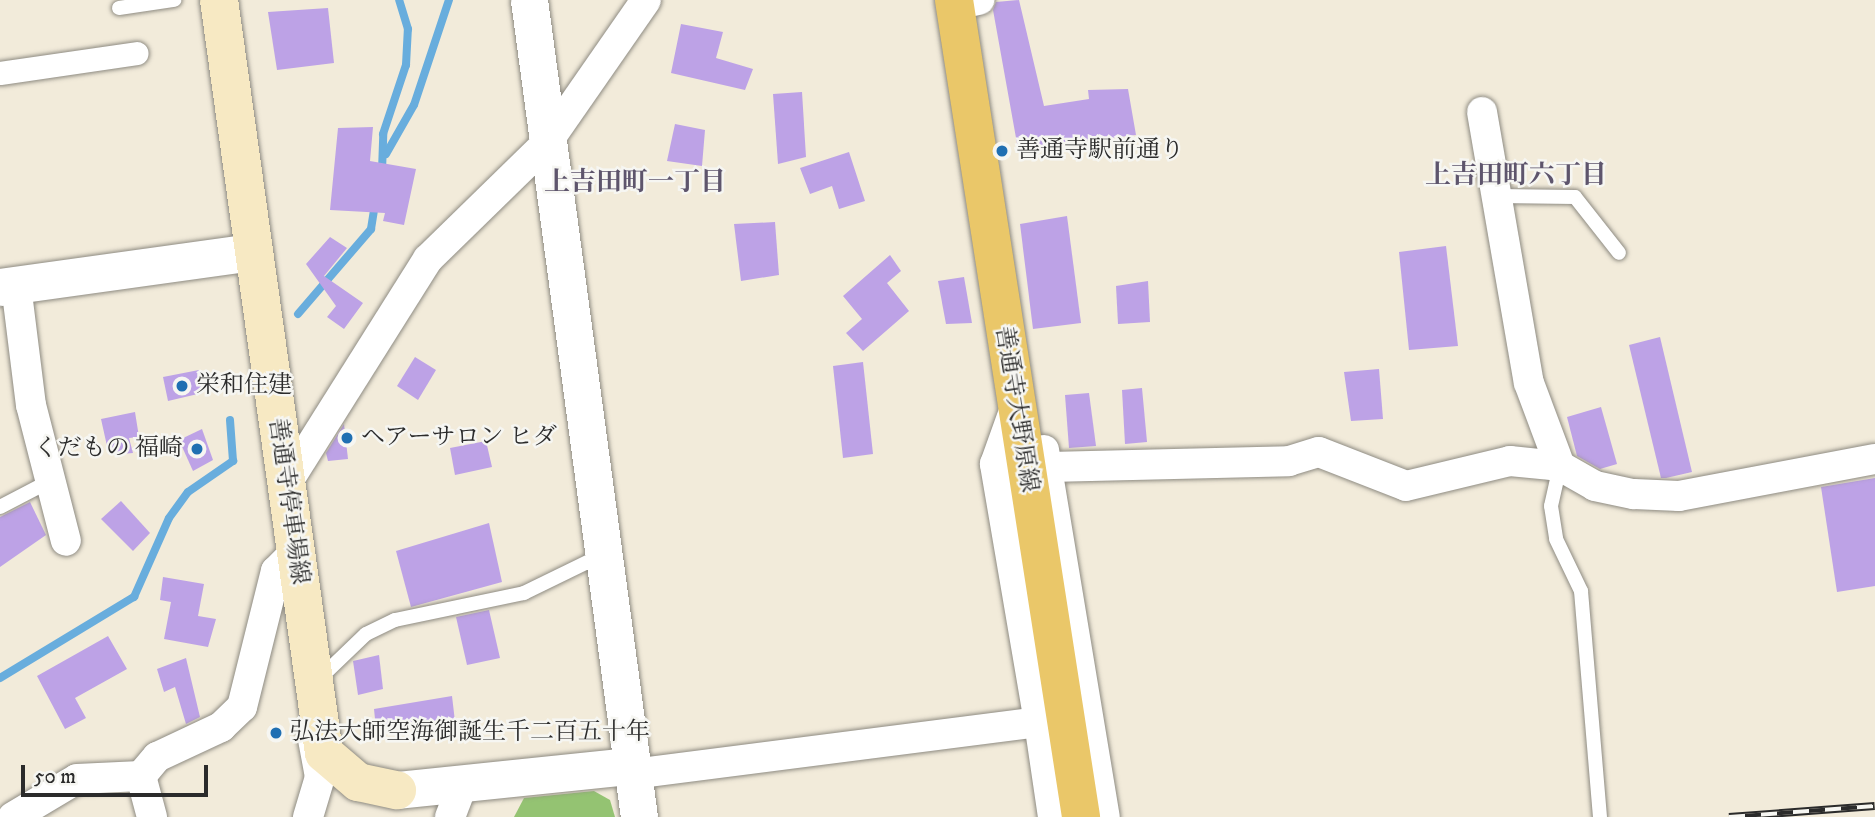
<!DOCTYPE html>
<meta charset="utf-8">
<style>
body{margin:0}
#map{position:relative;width:1875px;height:817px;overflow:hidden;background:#f2ebda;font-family:"IM FELL DW Pica","Noto Serif JP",serif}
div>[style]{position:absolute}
.green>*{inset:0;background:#94c372}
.stream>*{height:8px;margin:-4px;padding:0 4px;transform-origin:4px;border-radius:4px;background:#68addd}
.building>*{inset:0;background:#bda2e6}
.roads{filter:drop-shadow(0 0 2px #8e8b82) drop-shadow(0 0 2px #8e8b82)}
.service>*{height:14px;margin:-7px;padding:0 7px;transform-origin:7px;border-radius:7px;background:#fff}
.pedestrian>*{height:23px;margin:-11.5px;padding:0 11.5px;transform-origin:11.5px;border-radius:11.5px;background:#fff}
.minor>*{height:30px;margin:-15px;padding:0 15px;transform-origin:15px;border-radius:15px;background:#fff}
.tertiary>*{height:37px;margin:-18.5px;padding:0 18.5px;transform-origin:18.5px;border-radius:18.5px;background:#fff}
.secondary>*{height:38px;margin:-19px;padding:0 19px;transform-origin:19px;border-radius:19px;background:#f7e9c3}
.primary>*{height:38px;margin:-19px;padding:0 19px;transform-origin:19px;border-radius:19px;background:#eac769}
.rail>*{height:8px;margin-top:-4px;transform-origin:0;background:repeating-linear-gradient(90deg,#f6f6f2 0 16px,#2b2b2b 0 32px);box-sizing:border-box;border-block:2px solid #2b2b2b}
.dots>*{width:19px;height:19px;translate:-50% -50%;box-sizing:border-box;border:4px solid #f6f6f2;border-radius:50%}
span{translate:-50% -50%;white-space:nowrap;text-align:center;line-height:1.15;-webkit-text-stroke:5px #f6f6f2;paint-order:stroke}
.poi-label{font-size:24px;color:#2b2b2b}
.left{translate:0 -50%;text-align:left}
.right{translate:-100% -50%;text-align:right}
.street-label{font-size:24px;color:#2b2b2b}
.neighbourhood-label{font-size:26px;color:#5e556c;font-weight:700}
.scale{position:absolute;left:21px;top:765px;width:187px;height:32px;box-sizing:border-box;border:4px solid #2b2b2b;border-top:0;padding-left:9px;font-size:21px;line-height:24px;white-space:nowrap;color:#2b2b2b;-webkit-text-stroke:5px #f6f6f2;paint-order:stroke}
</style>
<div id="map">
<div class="green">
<i style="clip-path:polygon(594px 791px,610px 800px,615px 817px,514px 817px,524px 798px)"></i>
</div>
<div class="stream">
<i style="left:386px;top:154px;width:56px;rotate:-60.3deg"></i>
<i style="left:414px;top:105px;width:111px;rotate:-71.6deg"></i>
<i style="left:382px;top:171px;width:37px;rotate:-88deg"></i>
<i style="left:383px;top:134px;width:73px;rotate:-71.6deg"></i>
<i style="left:406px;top:65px;width:36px;rotate:-87deg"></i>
<i style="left:408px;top:29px;width:30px;rotate:-107deg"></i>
<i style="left:298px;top:314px;width:112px;rotate:-49.3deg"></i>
<i style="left:371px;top:229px;width:24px;rotate:-81deg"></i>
<i style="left:0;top:678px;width:157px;rotate:-31.2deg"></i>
<i style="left:134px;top:597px;width:86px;rotate:-66.1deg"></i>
<i style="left:169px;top:518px;width:32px;rotate:-54deg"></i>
<i style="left:188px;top:492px;width:55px;rotate:-34.6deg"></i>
<i style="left:233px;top:461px;width:41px;rotate:-94.2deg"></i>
</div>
<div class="building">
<i style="clip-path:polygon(1019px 0,1044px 106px,1089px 99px,1088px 90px,1128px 89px,1136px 135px,1018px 149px,993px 10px,996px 2px)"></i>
<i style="clip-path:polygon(328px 8px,334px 63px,277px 70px,268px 12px)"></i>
<i style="clip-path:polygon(681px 24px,723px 32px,716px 58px,753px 69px,745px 90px,671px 73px)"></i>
<i style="clip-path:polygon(802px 92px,806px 157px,778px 164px,773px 94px)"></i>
<i style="clip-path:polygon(675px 124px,705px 130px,702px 166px,667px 161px)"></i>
<i style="clip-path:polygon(373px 127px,370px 161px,416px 169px,404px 225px,383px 221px,385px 213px,330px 210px,338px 128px)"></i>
<i style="clip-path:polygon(849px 152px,865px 201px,839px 209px,832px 186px,810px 194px,800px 168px)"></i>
<i style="clip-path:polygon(1067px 216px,1081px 323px,1033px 329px,1020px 224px)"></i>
<i style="clip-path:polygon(775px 222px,779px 275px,741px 281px,734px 224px)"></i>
<i style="clip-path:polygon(330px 237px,347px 248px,324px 276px,363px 303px,344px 329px,327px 317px,336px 306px,306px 264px)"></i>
<i style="clip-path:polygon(1446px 246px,1458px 346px,1409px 350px,1399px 252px)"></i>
<i style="clip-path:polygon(890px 255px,901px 271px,887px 283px,909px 311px,863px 351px,846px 333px,862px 319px,843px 296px)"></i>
<i style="clip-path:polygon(964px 277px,972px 323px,946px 324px,938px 281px)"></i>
<i style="clip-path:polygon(1148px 281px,1150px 322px,1118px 324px,1116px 286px)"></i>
<i style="clip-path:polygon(1660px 337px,1692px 472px,1666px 478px,1661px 478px,1629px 345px)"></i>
<i style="clip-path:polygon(415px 357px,436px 370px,418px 400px,397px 386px)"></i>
<i style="clip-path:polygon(863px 362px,873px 454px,843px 458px,833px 366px)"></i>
<i style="clip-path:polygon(1379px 369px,1383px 419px,1351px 421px,1344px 372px)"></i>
<i style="clip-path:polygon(199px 370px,202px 393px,168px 401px,163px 377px)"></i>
<i style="clip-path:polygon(1142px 388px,1147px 442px,1125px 444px,1122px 390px)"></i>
<i style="clip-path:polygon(1089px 393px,1096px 446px,1069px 448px,1065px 395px)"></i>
<i style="clip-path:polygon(1601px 407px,1617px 464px,1600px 469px,1577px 456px,1567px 417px)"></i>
<i style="clip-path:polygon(135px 412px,139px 437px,129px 438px,133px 453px,109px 455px,101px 419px)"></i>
<i style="clip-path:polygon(344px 424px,348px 459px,328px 461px,326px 453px)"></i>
<i style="clip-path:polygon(202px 429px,213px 460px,193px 471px,179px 440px)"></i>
<i style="clip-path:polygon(486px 441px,492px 467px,455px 475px,450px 448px)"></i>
<i style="clip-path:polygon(1875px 478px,1875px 586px,1837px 592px,1821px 487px)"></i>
<i style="clip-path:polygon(121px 501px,150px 533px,133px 551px,101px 519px)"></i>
<i style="clip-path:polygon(30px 502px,46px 535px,0 567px,0 517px)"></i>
<i style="clip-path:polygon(489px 523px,502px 582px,411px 607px,396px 551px)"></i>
<i style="clip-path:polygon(163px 577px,204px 584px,198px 616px,216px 619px,208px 647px,164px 639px,171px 602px,160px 600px)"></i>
<i style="clip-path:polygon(489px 610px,500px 658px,467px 665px,456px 617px)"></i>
<i style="clip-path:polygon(108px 636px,127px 669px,75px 698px,86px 718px,65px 729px,37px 676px)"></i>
<i style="clip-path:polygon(379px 655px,383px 689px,358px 695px,353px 661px)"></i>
<i style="clip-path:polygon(186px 658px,200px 717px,186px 724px,175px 687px,164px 692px,157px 669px)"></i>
<i style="clip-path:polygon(452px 696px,456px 730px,429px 733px,428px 722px,376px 729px,374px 709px)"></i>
</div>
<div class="roads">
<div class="service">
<i style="left:119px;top:8px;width:56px;rotate:-8.3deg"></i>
<i style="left:1497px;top:196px;width:78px;rotate:0.7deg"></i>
<i style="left:1575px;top:197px;width:71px;rotate:51.8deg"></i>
<i style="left:1560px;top:466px;width:41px;rotate:102.7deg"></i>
<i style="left:1551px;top:506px;width:33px;rotate:81deg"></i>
<i style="left:1556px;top:539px;width:58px;rotate:64.3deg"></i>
<i style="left:1581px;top:591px;width:227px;rotate:85.2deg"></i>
<i style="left:0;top:507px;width:54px;rotate:-27.5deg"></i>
<i style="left:318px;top:680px;width:66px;rotate:-43.8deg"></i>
<i style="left:366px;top:634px;width:32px;rotate:-26deg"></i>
<i style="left:395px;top:620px;width:132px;rotate:-11.8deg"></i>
<i style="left:524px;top:593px;width:87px;rotate:-26deg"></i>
</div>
<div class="pedestrian">
<i style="left:0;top:73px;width:138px;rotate:-8.3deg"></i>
</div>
<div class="minor">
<i style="left:955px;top:5px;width:25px;rotate:-12deg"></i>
<i style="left:1482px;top:112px;width:275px;rotate:80.2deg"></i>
<i style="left:1529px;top:383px;width:89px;rotate:69.5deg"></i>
<i style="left:16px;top:285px;width:121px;rotate:82.9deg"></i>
<i style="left:31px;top:405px;width:140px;rotate:75.6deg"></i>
<i style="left:1044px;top:450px;width:372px;rotate:80.6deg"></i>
<i style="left:1049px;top:467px;width:240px;rotate:-1.4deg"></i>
<i style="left:1289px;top:461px;width:31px;rotate:-17deg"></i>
<i style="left:1319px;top:452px;width:93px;rotate:21.3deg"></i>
<i style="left:1406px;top:486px;width:107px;rotate:-13.5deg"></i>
<i style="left:1510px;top:461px;width:50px;rotate:5.7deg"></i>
<i style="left:1560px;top:466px;width:40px;rotate:29.7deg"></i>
<i style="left:1595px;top:486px;width:40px;rotate:12deg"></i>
<i style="left:1634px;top:494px;width:45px;rotate:2.5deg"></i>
<i style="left:1679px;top:496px;width:199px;rotate:-10.7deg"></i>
<i style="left:285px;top:486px;width:268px;rotate:-57.8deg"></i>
<i style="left:428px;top:259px;width:165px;rotate:-44.3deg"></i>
<i style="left:546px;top:144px;width:175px;rotate:-55.2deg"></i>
<i style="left:1039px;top:722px;width:96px;rotate:81.6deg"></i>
<i style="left:633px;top:774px;width:409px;rotate:-7.3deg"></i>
<i style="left:1039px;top:722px;width:262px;rotate:-99.7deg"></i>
<i style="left:995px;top:464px;width:56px;rotate:-70.3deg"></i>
<i style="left:13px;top:817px;width:74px;rotate:-30.7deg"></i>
<i style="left:77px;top:779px;width:64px;rotate:-2.7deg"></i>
<i style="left:152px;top:817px;width:42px;rotate:-105deg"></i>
<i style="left:141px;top:776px;width:25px;rotate:-50deg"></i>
<i style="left:157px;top:757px;width:71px;rotate:-25.1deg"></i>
<i style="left:221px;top:727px;width:29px;rotate:-44deg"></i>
<i style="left:242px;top:707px;width:140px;rotate:-76deg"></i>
<i style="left:276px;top:571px;width:27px;rotate:-45deg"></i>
<i style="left:308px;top:817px;width:42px;rotate:-73.3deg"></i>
<i style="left:320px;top:777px;width:44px;rotate:-100.5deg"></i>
<i style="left:450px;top:817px;width:36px;rotate:-69deg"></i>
</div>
<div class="tertiary">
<i style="left:529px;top:0;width:824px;rotate:82.33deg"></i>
<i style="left:0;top:287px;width:255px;rotate:-7.9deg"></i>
<i style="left:397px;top:790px;width:235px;rotate:-5.9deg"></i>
</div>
<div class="secondary">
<i style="left:219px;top:0;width:760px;rotate:82.06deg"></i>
<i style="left:324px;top:753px;width:45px;rotate:40.5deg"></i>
<i style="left:358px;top:782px;width:40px;rotate:12deg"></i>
</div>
<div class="primary">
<i style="left:954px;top:0;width:827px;rotate:81.16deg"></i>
</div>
</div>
<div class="rail">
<i style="left:1729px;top:817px;width:146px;rotate:-4.3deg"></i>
</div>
<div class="dots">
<i style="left:1002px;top:151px;background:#1f6fb2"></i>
<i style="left:182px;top:386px;background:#1f6fb2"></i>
<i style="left:347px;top:438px;background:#1f6fb2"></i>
<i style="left:197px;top:449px;background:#1f6fb2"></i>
<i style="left:276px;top:733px;background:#1f6fb2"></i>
</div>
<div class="poi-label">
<span class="left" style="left:1016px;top:151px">善通寺駅前通り</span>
<span class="left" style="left:196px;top:386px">栄和住建</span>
<span class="left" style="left:361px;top:438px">ヘアーサロン ヒダ</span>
<span class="right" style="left:183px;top:449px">くだもの 福崎</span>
<span class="left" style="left:290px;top:733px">弘法大師空海御誕生千二百五十年</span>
</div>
<div class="street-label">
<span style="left:1016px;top:409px;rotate:81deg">善通寺大野原線</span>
<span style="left:288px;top:501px;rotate:82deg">善通寺停車場線</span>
</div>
<div class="neighbourhood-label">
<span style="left:1516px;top:176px">上吉田町六丁目</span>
<span style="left:635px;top:183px">上吉田町一丁目</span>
</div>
<div class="scale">50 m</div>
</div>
